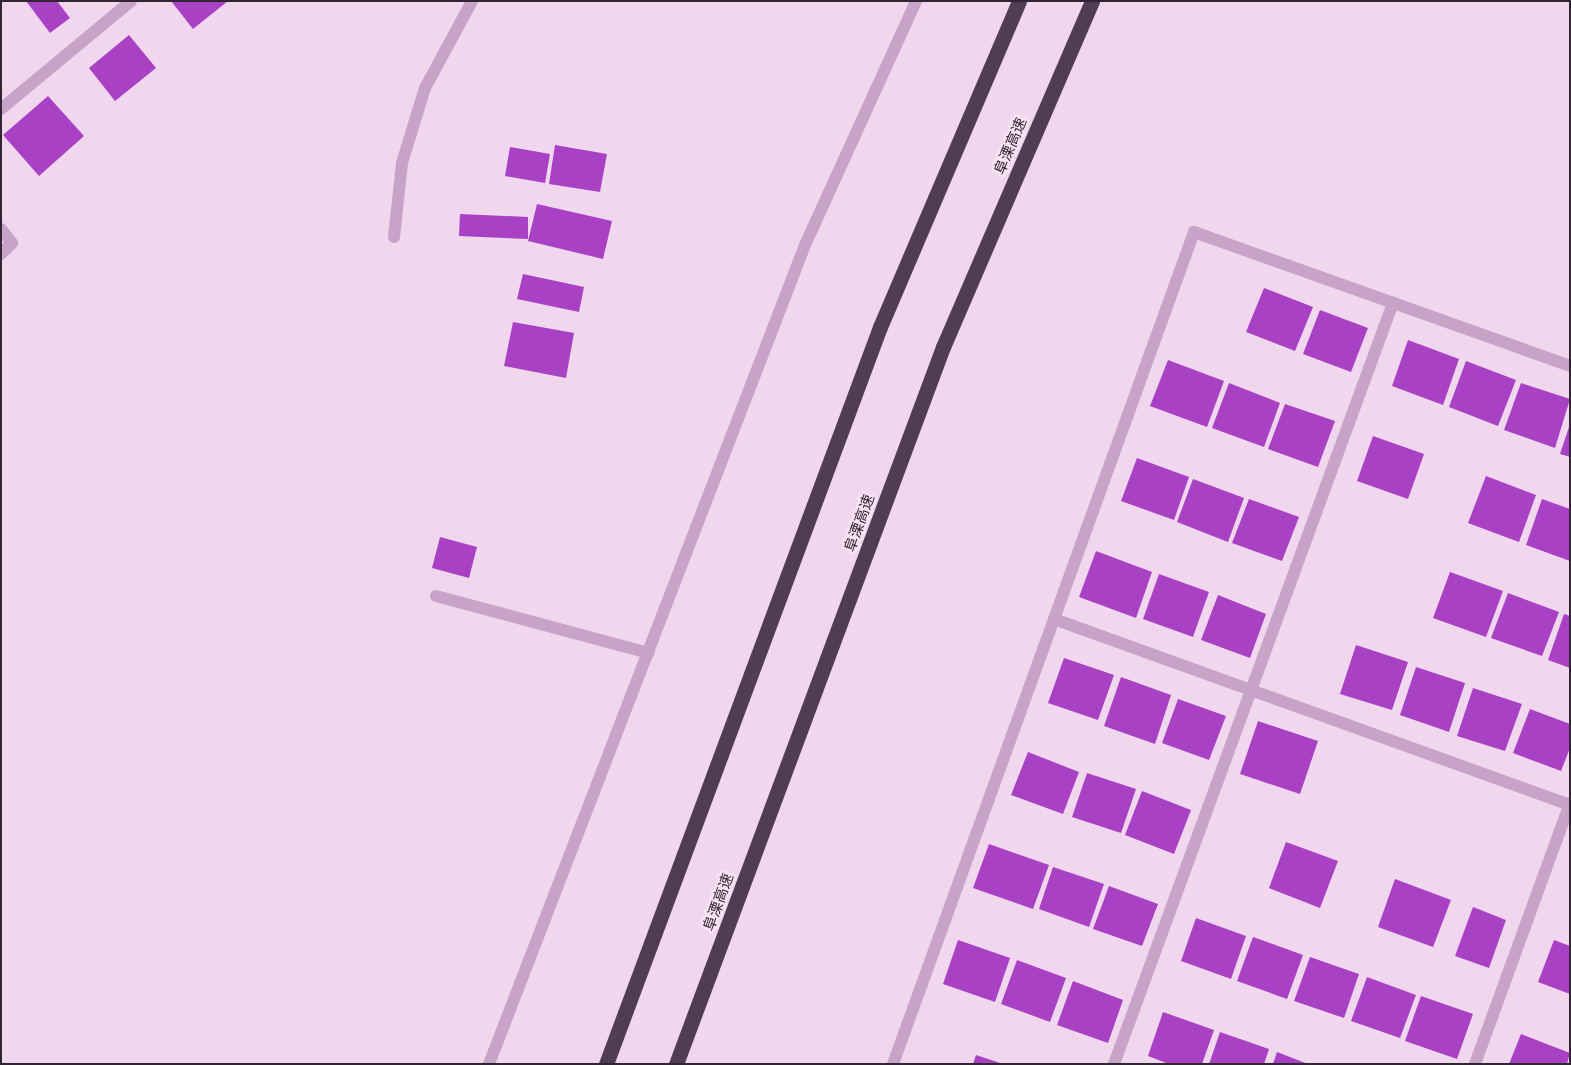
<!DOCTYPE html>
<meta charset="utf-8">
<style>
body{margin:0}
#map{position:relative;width:1571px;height:1065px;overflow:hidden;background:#f0d7ee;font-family:Commissioner,"Noto Sans SC",sans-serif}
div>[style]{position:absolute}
.building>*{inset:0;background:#a841c4}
.minor>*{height:12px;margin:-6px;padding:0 6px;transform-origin:6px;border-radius:6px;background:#c7a4c7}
.highway>*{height:15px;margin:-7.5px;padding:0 7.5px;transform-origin:7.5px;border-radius:7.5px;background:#503c54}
span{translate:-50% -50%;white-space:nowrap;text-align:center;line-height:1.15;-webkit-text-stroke:5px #f8e3f6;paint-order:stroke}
.street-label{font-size:15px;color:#312533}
.frame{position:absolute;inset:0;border:2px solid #312533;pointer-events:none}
</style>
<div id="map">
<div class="building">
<i style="clip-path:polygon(26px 1px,57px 1px,70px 18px,50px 33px)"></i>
<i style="clip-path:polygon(171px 1px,228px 1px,193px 29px)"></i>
<i style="clip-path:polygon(129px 35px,156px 68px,115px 101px,89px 68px)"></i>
<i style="clip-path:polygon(48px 96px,84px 136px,39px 176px,3px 135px)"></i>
<i style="clip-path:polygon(555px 145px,607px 154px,600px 192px,549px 184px)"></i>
<i style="clip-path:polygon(510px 147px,550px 154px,545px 183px,505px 176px)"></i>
<i style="clip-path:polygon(537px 204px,612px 221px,603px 259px,528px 241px)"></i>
<i style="clip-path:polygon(460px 214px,528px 217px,528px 239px,459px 236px)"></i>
<i style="clip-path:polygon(523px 274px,584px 287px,579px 312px,517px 299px)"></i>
<i style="clip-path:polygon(1264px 288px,1313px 307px,1295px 351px,1246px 332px)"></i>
<i style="clip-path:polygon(1320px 310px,1368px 328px,1351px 372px,1303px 354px)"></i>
<i style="clip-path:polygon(513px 322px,574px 333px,566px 378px,504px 366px)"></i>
<i style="clip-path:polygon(1408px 340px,1459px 359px,1443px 405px,1392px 386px)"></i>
<i style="clip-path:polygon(1168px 360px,1224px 381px,1207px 427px,1150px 406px)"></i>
<i style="clip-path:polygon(1466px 361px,1516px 380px,1498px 426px,1449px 407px)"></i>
<i style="clip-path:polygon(1229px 383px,1280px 403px,1264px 447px,1212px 428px)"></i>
<i style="clip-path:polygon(1521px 383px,1570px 399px,1555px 448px,1504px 430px)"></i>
<i style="clip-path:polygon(1285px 404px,1335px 421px,1318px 467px,1268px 449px)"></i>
<i style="clip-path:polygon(1569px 427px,1570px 427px,1570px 457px,1560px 454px)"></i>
<i style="clip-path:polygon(1373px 436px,1424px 454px,1408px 499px,1357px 481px)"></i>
<i style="clip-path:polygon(1137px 458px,1189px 477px,1174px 520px,1121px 501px)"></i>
<i style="clip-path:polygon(1486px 476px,1536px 495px,1519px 542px,1468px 523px)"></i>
<i style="clip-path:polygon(1193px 479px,1244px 498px,1228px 542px,1177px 522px)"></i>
<i style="clip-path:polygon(1249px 499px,1299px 517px,1282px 561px,1232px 543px)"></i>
<i style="clip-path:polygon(1542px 499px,1570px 509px,1570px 561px,1526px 545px)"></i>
<i style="clip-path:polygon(440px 537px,477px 547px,469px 578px,432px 568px)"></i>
<i style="clip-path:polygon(1096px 551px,1152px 572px,1136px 618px,1079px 597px)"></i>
<i style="clip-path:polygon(1450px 572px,1503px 591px,1486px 637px,1433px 618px)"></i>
<i style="clip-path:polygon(1159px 574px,1209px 592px,1193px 637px,1143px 619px)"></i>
<i style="clip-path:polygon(1508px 593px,1559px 612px,1542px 656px,1491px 638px)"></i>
<i style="clip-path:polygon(1218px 595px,1266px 614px,1250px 658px,1201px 640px)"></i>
<i style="clip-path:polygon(1564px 614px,1570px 616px,1570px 668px,1548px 660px)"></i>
<i style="clip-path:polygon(1356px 645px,1408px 662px,1392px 710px,1340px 694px)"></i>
<i style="clip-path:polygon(1064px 658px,1114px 675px,1098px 720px,1048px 703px)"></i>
<i style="clip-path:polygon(1416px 667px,1465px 683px,1449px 732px,1400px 715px)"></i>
<i style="clip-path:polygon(1121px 677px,1171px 695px,1155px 744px,1104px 726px)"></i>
<i style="clip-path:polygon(1473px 688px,1522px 704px,1505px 751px,1457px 736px)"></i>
<i style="clip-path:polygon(1178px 699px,1226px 716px,1209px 760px,1162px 743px)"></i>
<i style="clip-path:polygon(1530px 709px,1570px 724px,1570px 748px,1561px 771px,1513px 753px)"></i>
<i style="clip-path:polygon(1258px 721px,1318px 741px,1300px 794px,1240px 774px)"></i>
<i style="clip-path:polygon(1028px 752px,1079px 772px,1063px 814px,1011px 795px)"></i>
<i style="clip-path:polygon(1087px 773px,1136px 789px,1121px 833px,1072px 817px)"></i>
<i style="clip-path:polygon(1142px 791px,1191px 810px,1174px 854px,1125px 835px)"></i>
<i style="clip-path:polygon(1286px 842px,1338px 861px,1320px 908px,1269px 888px)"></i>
<i style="clip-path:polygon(989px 844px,1049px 865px,1033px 909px,973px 888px)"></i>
<i style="clip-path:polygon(1053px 867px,1104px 884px,1089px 927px,1039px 909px)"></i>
<i style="clip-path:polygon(1395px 879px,1451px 900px,1433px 947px,1378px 927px)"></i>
<i style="clip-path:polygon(1109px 886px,1158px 904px,1142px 946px,1093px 929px)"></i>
<i style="clip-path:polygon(1473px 907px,1506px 920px,1489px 968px,1455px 956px)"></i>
<i style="clip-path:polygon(1196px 918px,1246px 936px,1231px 979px,1181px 961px)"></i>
<i style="clip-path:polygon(1253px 937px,1303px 955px,1287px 999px,1237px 981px)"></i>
<i style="clip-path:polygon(958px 940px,1010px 958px,995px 1002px,943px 984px)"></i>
<i style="clip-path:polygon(1554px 940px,1570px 946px,1570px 994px,1538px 982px)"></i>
<i style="clip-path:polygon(1310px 957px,1359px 974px,1344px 1018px,1294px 1001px)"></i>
<i style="clip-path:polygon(1017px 960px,1066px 978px,1050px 1022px,1001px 1004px)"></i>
<i style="clip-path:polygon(1367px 977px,1416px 995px,1400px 1038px,1351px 1021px)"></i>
<i style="clip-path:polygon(1073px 981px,1123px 1000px,1108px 1043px,1057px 1025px)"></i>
<i style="clip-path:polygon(1421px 996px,1473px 1014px,1457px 1059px,1405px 1041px)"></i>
<i style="clip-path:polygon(1163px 1012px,1214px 1030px,1202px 1064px,1169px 1064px,1148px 1056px)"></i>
<i style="clip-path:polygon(1220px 1032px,1269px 1049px,1264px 1064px,1209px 1064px)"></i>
<i style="clip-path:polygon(1521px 1034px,1570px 1053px,1567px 1064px,1509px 1064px)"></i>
<i style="clip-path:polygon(1277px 1052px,1308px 1064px,1273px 1064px)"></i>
<i style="clip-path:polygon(976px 1055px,1000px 1063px,1000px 1064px,973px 1064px)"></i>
</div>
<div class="minor">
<i style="left:1px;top:109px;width:169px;rotate:-39.7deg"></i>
<i style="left:1px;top:229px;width:18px;rotate:52deg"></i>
<i style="left:12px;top:243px;width:16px;rotate:135deg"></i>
<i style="left:394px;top:237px;width:74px;rotate:-83.8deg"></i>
<i style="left:402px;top:163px;width:78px;rotate:-73deg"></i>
<i style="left:425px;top:88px;width:99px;rotate:-61.6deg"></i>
<i style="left:436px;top:596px;width:220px;rotate:15deg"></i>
<i style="left:1054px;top:619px;width:548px;rotate:19.82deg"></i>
<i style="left:489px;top:1064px;width:878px;rotate:-68.9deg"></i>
<i style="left:805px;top:245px;width:268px;rotate:-65.5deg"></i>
<i style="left:893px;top:1064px;width:885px;rotate:-70.11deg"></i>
<i style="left:1194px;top:232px;width:399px;rotate:19.6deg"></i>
<i style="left:1114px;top:1064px;width:811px;rotate:-69.87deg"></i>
<i style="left:1475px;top:1064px;width:278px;rotate:-70deg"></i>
</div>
<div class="highway">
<i style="left:606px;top:1064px;width:786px;rotate:-69.61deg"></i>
<i style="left:880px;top:327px;width:354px;rotate:-66.9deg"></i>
<i style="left:676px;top:1064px;width:765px;rotate:-69.58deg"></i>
<i style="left:943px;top:347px;width:377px;rotate:-66.7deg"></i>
</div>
<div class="street-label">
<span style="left:1010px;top:146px;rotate:-67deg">阜溧高速</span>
<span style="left:859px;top:523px;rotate:-70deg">阜溧高速</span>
<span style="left:718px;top:902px;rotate:-70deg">阜溧高速</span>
</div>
<div class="frame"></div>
</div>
